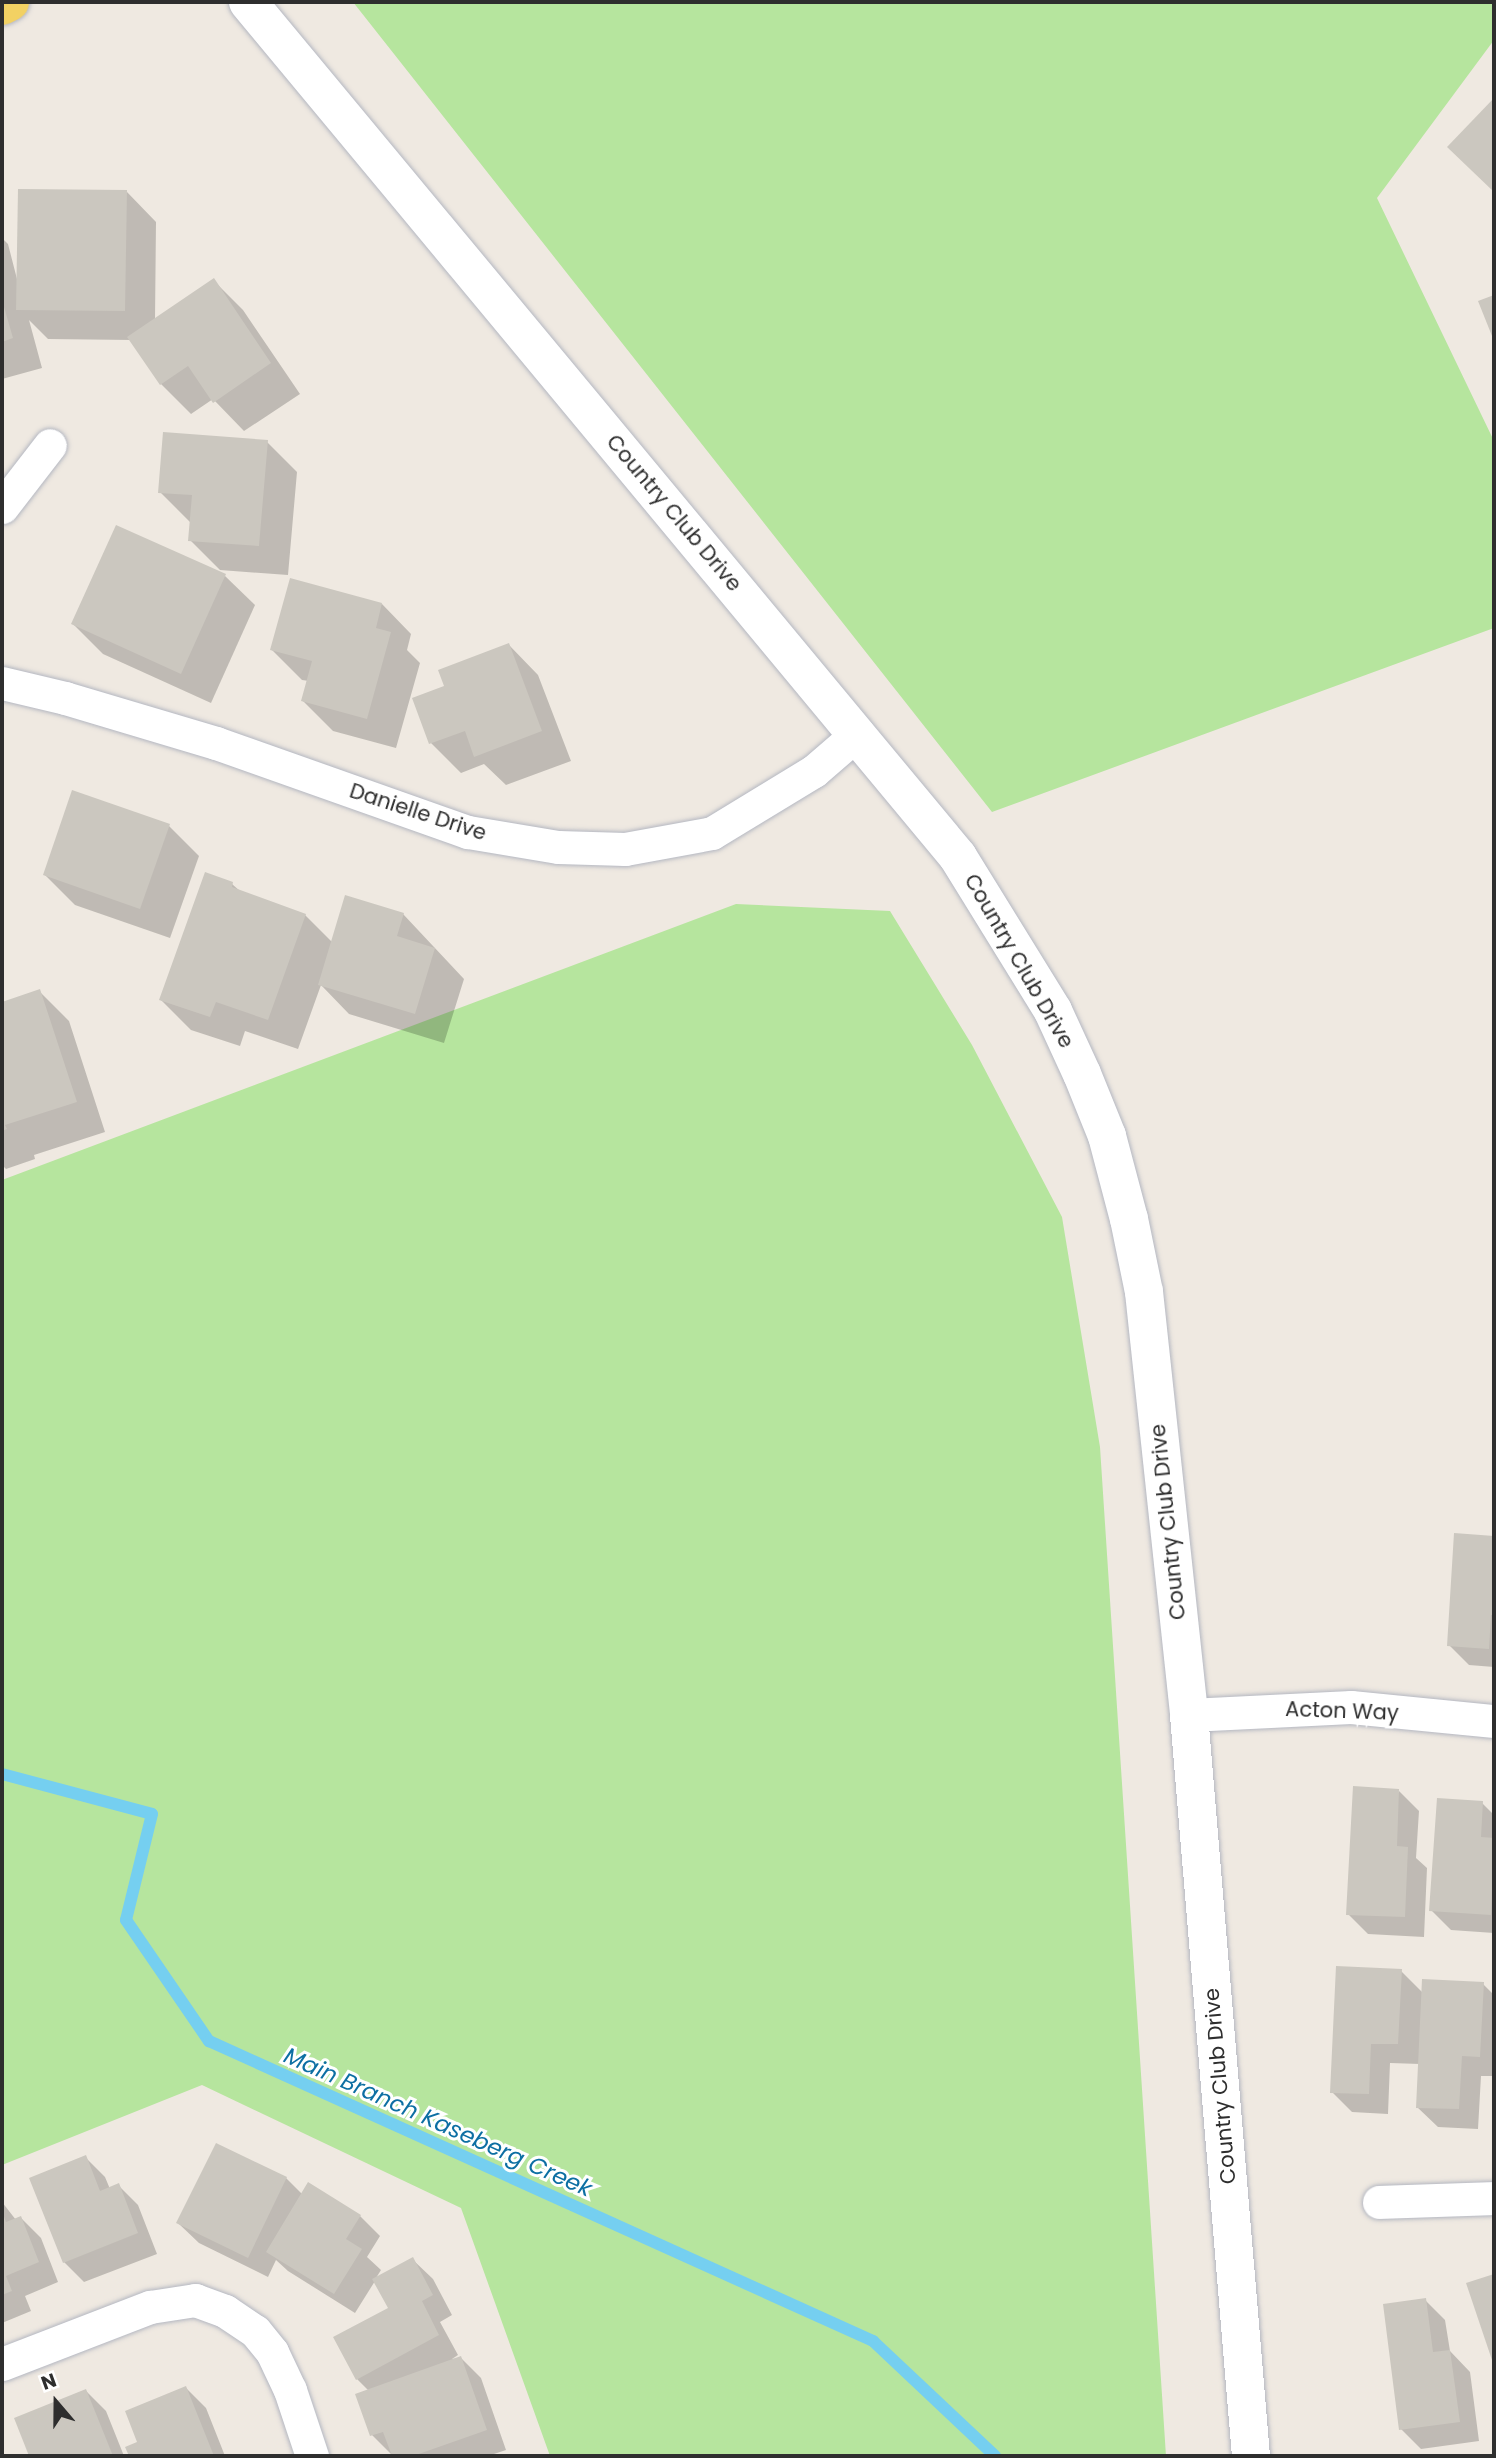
<!DOCTYPE html>
<style>
body{margin:0}
#map{position:relative;width:1496px;height:2458px;overflow:hidden;background:#efe9e1;font-family:Poppins,sans-serif}
div>[style]{position:absolute}
.green>*{inset:0;background:#b6e59e}
.shadow>*{inset:0;background:#0003}
.stream>*{height:12px;margin:-6px;padding:0 6px;transform-origin:6px;border-radius:6px;background:#75cff0}
.building>*{inset:0;background:#cbc7bf}
.roads{filter:drop-shadow(0 0 2px #b4b7c1) drop-shadow(0 0 2px #b4b7c1)}
.minor>*{height:33px;margin:-16.5px;padding:0 16.5px;transform-origin:16.5px;border-radius:16.5px;background:#fff}
.tertiary>*{height:38px;margin:-19px;padding:0 19px;transform-origin:19px;border-radius:19px;background:#fff}
.primary>*{height:38px;margin:-19px;padding:0 19px;transform-origin:19px;border-radius:19px;background:#f2d163}
span{translate:-50% -50%;white-space:nowrap;text-align:center;line-height:1.15;-webkit-text-stroke:6px #fff;paint-order:stroke}
.street-label{font-size:21px;color:#2e2e2e}
.water-label{font-size:23px;color:#0d6fa3;font-style:italic}
.frame{position:absolute;inset:0;border:4px solid #2e2e2e;pointer-events:none}
.north{position:absolute;left:21px;top:2367px;width:70px;height:70px;-webkit-text-stroke:5px #fff;paint-order:stroke;rotate:340deg;font-size:19px;font-weight:700;line-height:28px;text-align:center;color:#2e2e2e}
.north::after{content:'';display:block;margin:auto;width:24px;height:32px;background:#2e2e2e;clip-path:polygon(50% 0,100% 100%,50% 72%,0 100%)}
</style>
<div id="map">
<div class="green">
<i style="clip-path:polygon(353px 2px,1494px 2px,1494px 40px,1377px 198px,1494px 441px,1494px 628px,992px 812px)"></i>
<i style="clip-path:polygon(736px 904px,890px 911px,972px 1045px,1062px 1217px,1100px 1447px,1166px 2456px,550px 2456px,461px 2208px,202px 2085px,2px 2165px,2px 1180px)"></i>
</div>
<div class="shadow">
<i style="clip-path:polygon(127px 192px,156px 222px,155px 320px,214px 281px,243px 310px,300px 394px,244px 431px,213px 399px,191px 414px,161px 384px,132px 340px,48px 339px,29px 320px,42px 368px,2px 379px,2px 238px,8px 244px,17px 279px)"></i>
<i style="clip-path:polygon(267px 442px,297px 472px,288px 575px,220px 570px,190px 540px,190px 522px,160px 492px)"></i>
<i style="clip-path:polygon(225px 576px,255px 605px,211px 703px,103px 654px,73px 624px)"></i>
<i style="clip-path:polygon(382px 604px,411px 634px,407px 650px,420px 663px,396px 748px,333px 731px,303px 701px,309px 681px,302px 680px,272px 650px)"></i>
<i style="clip-path:polygon(509px 645px,538px 675px,571px 761px,506px 785px,484px 764px,461px 773px,431px 743px,446px 687px)"></i>
<i style="clip-path:polygon(169px 826px,199px 856px,170px 938px,75px 905px,45px 875px)"></i>
<i style="clip-path:polygon(232px 884px,241px 892px,305px 915px,332px 942px,403px 914px,464px 979px,444px 1043px,349px 1014px,321px 985px,298px 1049px,245px 1031px,240px 1046px,191px 1030px,161px 1000px)"></i>
<i style="clip-path:polygon(39px 991px,69px 1021px,105px 1132px,34px 1155px,35px 1159px,6px 1169px,2px 1165px,2px 1004px)"></i>
<i style="clip-path:polygon(1456px 1535px,1494px 1538px,1494px 1667px,1469px 1665px,1449px 1645px)"></i>
<i style="clip-path:polygon(1399px 1791px,1419px 1811px,1416px 1858px,1427px 1868px,1424px 1937px,1368px 1934px,1348px 1914px)"></i>
<i style="clip-path:polygon(1482px 1803px,1494px 1815px,1494px 1933px,1451px 1930px,1431px 1910px)"></i>
<i style="clip-path:polygon(1401px 1971px,1423px 1993px,1483px 1984px,1494px 1995px,1494px 2076px,1481px 2076px,1478px 2129px,1438px 2127px,1417px 2107px,1420px 2064px,1390px 2063px,1388px 2114px,1352px 2112px,1332px 2092px)"></i>
<i style="clip-path:polygon(85px 2157px,105px 2177px,110px 2189px,118px 2185px,138px 2205px,157px 2254px,84px 2282px,64px 2262px)"></i>
<i style="clip-path:polygon(286px 2178px,303px 2195px,360px 2216px,380px 2236px,367px 2257px,381px 2270px,376px 2278px,412px 2259px,433px 2279px,452px 2315px,440px 2322px,458px 2355px,452px 2359px,461px 2358px,481px 2378px,506px 2450px,488px 2456px,392px 2455px,372px 2435px,369px 2391px,357px 2379px,390px 2309px,375px 2281px,355px 2313px,288px 2271px,276px 2260px,268px 2277px,199px 2243px,178px 2223px)"></i>
<i style="clip-path:polygon(2px 2202px,16px 2220px,21px 2218px,41px 2238px,58px 2282px,25px 2296px,31px 2311px,2px 2323px)"></i>
<i style="clip-path:polygon(1425px 2300px,1445px 2320px,1450px 2351px,1470px 2372px,1479px 2441px,1421px 2449px,1401px 2429px)"></i>
<i style="clip-path:polygon(186px 2388px,206px 2408px,225px 2456px,131px 2456px,128px 2448px,140px 2443px)"></i>
<i style="clip-path:polygon(86px 2391px,106px 2411px,124px 2456px,31px 2456px,16px 2419px)"></i>
</div>
<div class="stream">
<i style="left:2px;top:1774px;width:155px;rotate:14.9deg"></i>
<i style="left:152px;top:1814px;width:109px;rotate:103.8deg"></i>
<i style="left:126px;top:1920px;width:147px;rotate:55.6deg"></i>
<i style="left:209px;top:2041px;width:729px;rotate:24.31deg"></i>
<i style="left:873px;top:2341px;width:168px;rotate:43.3deg"></i>
</div>
<div class="building">
<i style="clip-path:polygon(1494px 98px,1494px 192px,1447px 147px)"></i>
<i style="clip-path:polygon(18px 189px,127px 190px,125px 311px,16px 310px)"></i>
<i style="clip-path:polygon(214px 278px,271px 363px,213px 403px,188px 366px,160px 385px,127px 337px)"></i>
<i style="clip-path:polygon(1494px 295px,1494px 341px,1478px 301px)"></i>
<i style="clip-path:polygon(2px 300px,13px 338px,2px 342px)"></i>
<i style="clip-path:polygon(163px 432px,268px 440px,259px 546px,188px 541px,192px 495px,158px 493px)"></i>
<i style="clip-path:polygon(116px 525px,226px 574px,181px 674px,71px 624px)"></i>
<i style="clip-path:polygon(290px 578px,382px 603px,376px 628px,391px 632px,367px 719px,301px 701px,312px 661px,270px 650px)"></i>
<i style="clip-path:polygon(509px 643px,542px 731px,474px 757px,465px 731px,429px 744px,412px 698px,444px 686px,438px 670px)"></i>
<i style="clip-path:polygon(72px 790px,170px 824px,140px 909px,43px 875px)"></i>
<i style="clip-path:polygon(205px 872px,233px 882px,232px 887px,306px 914px,268px 1020px,216px 1002px,210px 1017px,159px 1000px)"></i>
<i style="clip-path:polygon(345px 895px,404px 913px,397px 936px,435px 948px,415px 1014px,318px 985px)"></i>
<i style="clip-path:polygon(40px 989px,77px 1102px,5px 1125px,7px 1129px,2px 1131px,2px 1002px)"></i>
<i style="clip-path:polygon(1454px 1533px,1494px 1536px,1494px 1615px,1491px 1615px,1489px 1649px,1447px 1646px)"></i>
<i style="clip-path:polygon(1353px 1786px,1399px 1789px,1397px 1846px,1408px 1847px,1405px 1917px,1346px 1915px)"></i>
<i style="clip-path:polygon(1437px 1798px,1483px 1801px,1481px 1837px,1494px 1838px,1491px 1915px,1429px 1911px)"></i>
<i style="clip-path:polygon(1336px 1966px,1402px 1969px,1398px 2044px,1371px 2044px,1369px 2094px,1330px 2093px)"></i>
<i style="clip-path:polygon(1422px 1979px,1484px 1982px,1480px 2057px,1462px 2056px,1459px 2109px,1416px 2108px)"></i>
<i style="clip-path:polygon(216px 2143px,287px 2177px,248px 2258px,176px 2223px)"></i>
<i style="clip-path:polygon(86px 2155px,100px 2191px,119px 2183px,138px 2233px,63px 2263px,29px 2178px)"></i>
<i style="clip-path:polygon(308px 2182px,361px 2215px,346px 2239px,362px 2249px,334px 2294px,266px 2252px)"></i>
<i style="clip-path:polygon(2px 2211px,6px 2222px,21px 2216px,39px 2262px,6px 2276px,12px 2291px,2px 2295px)"></i>
<i style="clip-path:polygon(413px 2257px,433px 2295px,422px 2301px,439px 2335px,356px 2380px,333px 2337px,388px 2308px,372px 2279px)"></i>
<i style="clip-path:polygon(1494px 2274px,1494px 2366px,1466px 2283px)"></i>
<i style="clip-path:polygon(1426px 2298px,1433px 2352px,1450px 2350px,1460px 2422px,1399px 2430px,1383px 2304px)"></i>
<i style="clip-path:polygon(461px 2356px,487px 2430px,413px 2456px,392px 2456px,383px 2432px,370px 2436px,355px 2394px)"></i>
<i style="clip-path:polygon(186px 2386px,214px 2456px,129px 2456px,125px 2447px,137px 2442px,125px 2411px)"></i>
<i style="clip-path:polygon(86px 2389px,113px 2456px,29px 2456px,14px 2418px)"></i>
</div>
<div class="roads">
<div class="minor">
<i style="left:2px;top:507px;width:78px;rotate:-52.3deg"></i>
<i style="left:2px;top:683px;width:65px;rotate:13.4deg"></i>
<i style="left:65px;top:698px;width:158px;rotate:16.6deg"></i>
<i style="left:216px;top:743px;width:267px;rotate:19.5deg"></i>
<i style="left:468px;top:832px;width:91px;rotate:9.5deg"></i>
<i style="left:558px;top:847px;width:67px;rotate:1.7deg"></i>
<i style="left:625px;top:849px;width:88px;rotate:-10.4deg"></i>
<i style="left:712px;top:833px;width:119px;rotate:-31.3deg"></i>
<i style="left:814px;top:771px;width:58px;rotate:-40.8deg"></i>
<i style="left:1189px;top:1715px;width:162px;rotate:-2.8deg"></i>
<i style="left:1351px;top:1707px;width:144px;rotate:5.6deg"></i>
<i style="left:1379px;top:2202px;width:115px;rotate:-2deg"></i>
<i style="left:2px;top:2364px;width:159px;rotate:-21.1deg"></i>
<i style="left:150px;top:2307px;width:46px;rotate:-8.8deg"></i>
<i style="left:195px;top:2300px;width:32px;rotate:20deg"></i>
<i style="left:225px;top:2311px;width:36px;rotate:34deg"></i>
<i style="left:255px;top:2331px;width:27px;rotate:51deg"></i>
<i style="left:272px;top:2352px;width:42px;rotate:64.7deg"></i>
<i style="left:290px;top:2390px;width:70px;rotate:71.6deg"></i>
</div>
<div class="tertiary">
<i style="left:248px;top:2px;width:1111px;rotate:50.29deg"></i>
<i style="left:958px;top:857px;width:181px;rotate:58.3deg"></i>
<i style="left:1053px;top:1011px;width:69px;rotate:65.3deg"></i>
<i style="left:1082px;top:1074px;width:67px;rotate:68deg"></i>
<i style="left:1107px;top:1136px;width:86px;rotate:75.2deg"></i>
<i style="left:1129px;top:1219px;width:75px;rotate:78.4deg"></i>
<i style="left:1144px;top:1292px;width:425px;rotate:83.9deg"></i>
<i style="left:1189px;top:1715px;width:744px;rotate:85.22deg"></i>
</div>
<div class="primary">
<i style="left:2px;top:6px;width:9px;rotate:-27deg"></i>
</div>
</div>
<div class="street-label">
<span style="left:674px;top:513px;rotate:50deg">Country Club Drive</span>
<span style="left:418px;top:812px;rotate:18deg">Danielle Drive</span>
<span style="left:1019px;top:961px;rotate:60deg">Country Club Drive</span>
<span style="left:1168px;top:1522px;rotate:-96deg">Country Club Drive</span>
<span style="left:1342px;top:1711px;rotate:2deg">Acton Way</span>
<span style="left:1220px;top:2086px;rotate:-95deg">Country Club Drive</span>
</div>
<div class="water-label">
<span style="left:438px;top:2122px;rotate:24deg">Main Branch Kaseberg Creek</span>
</div>
<div class="frame"></div>
<div class="north">N</div>
</div>
